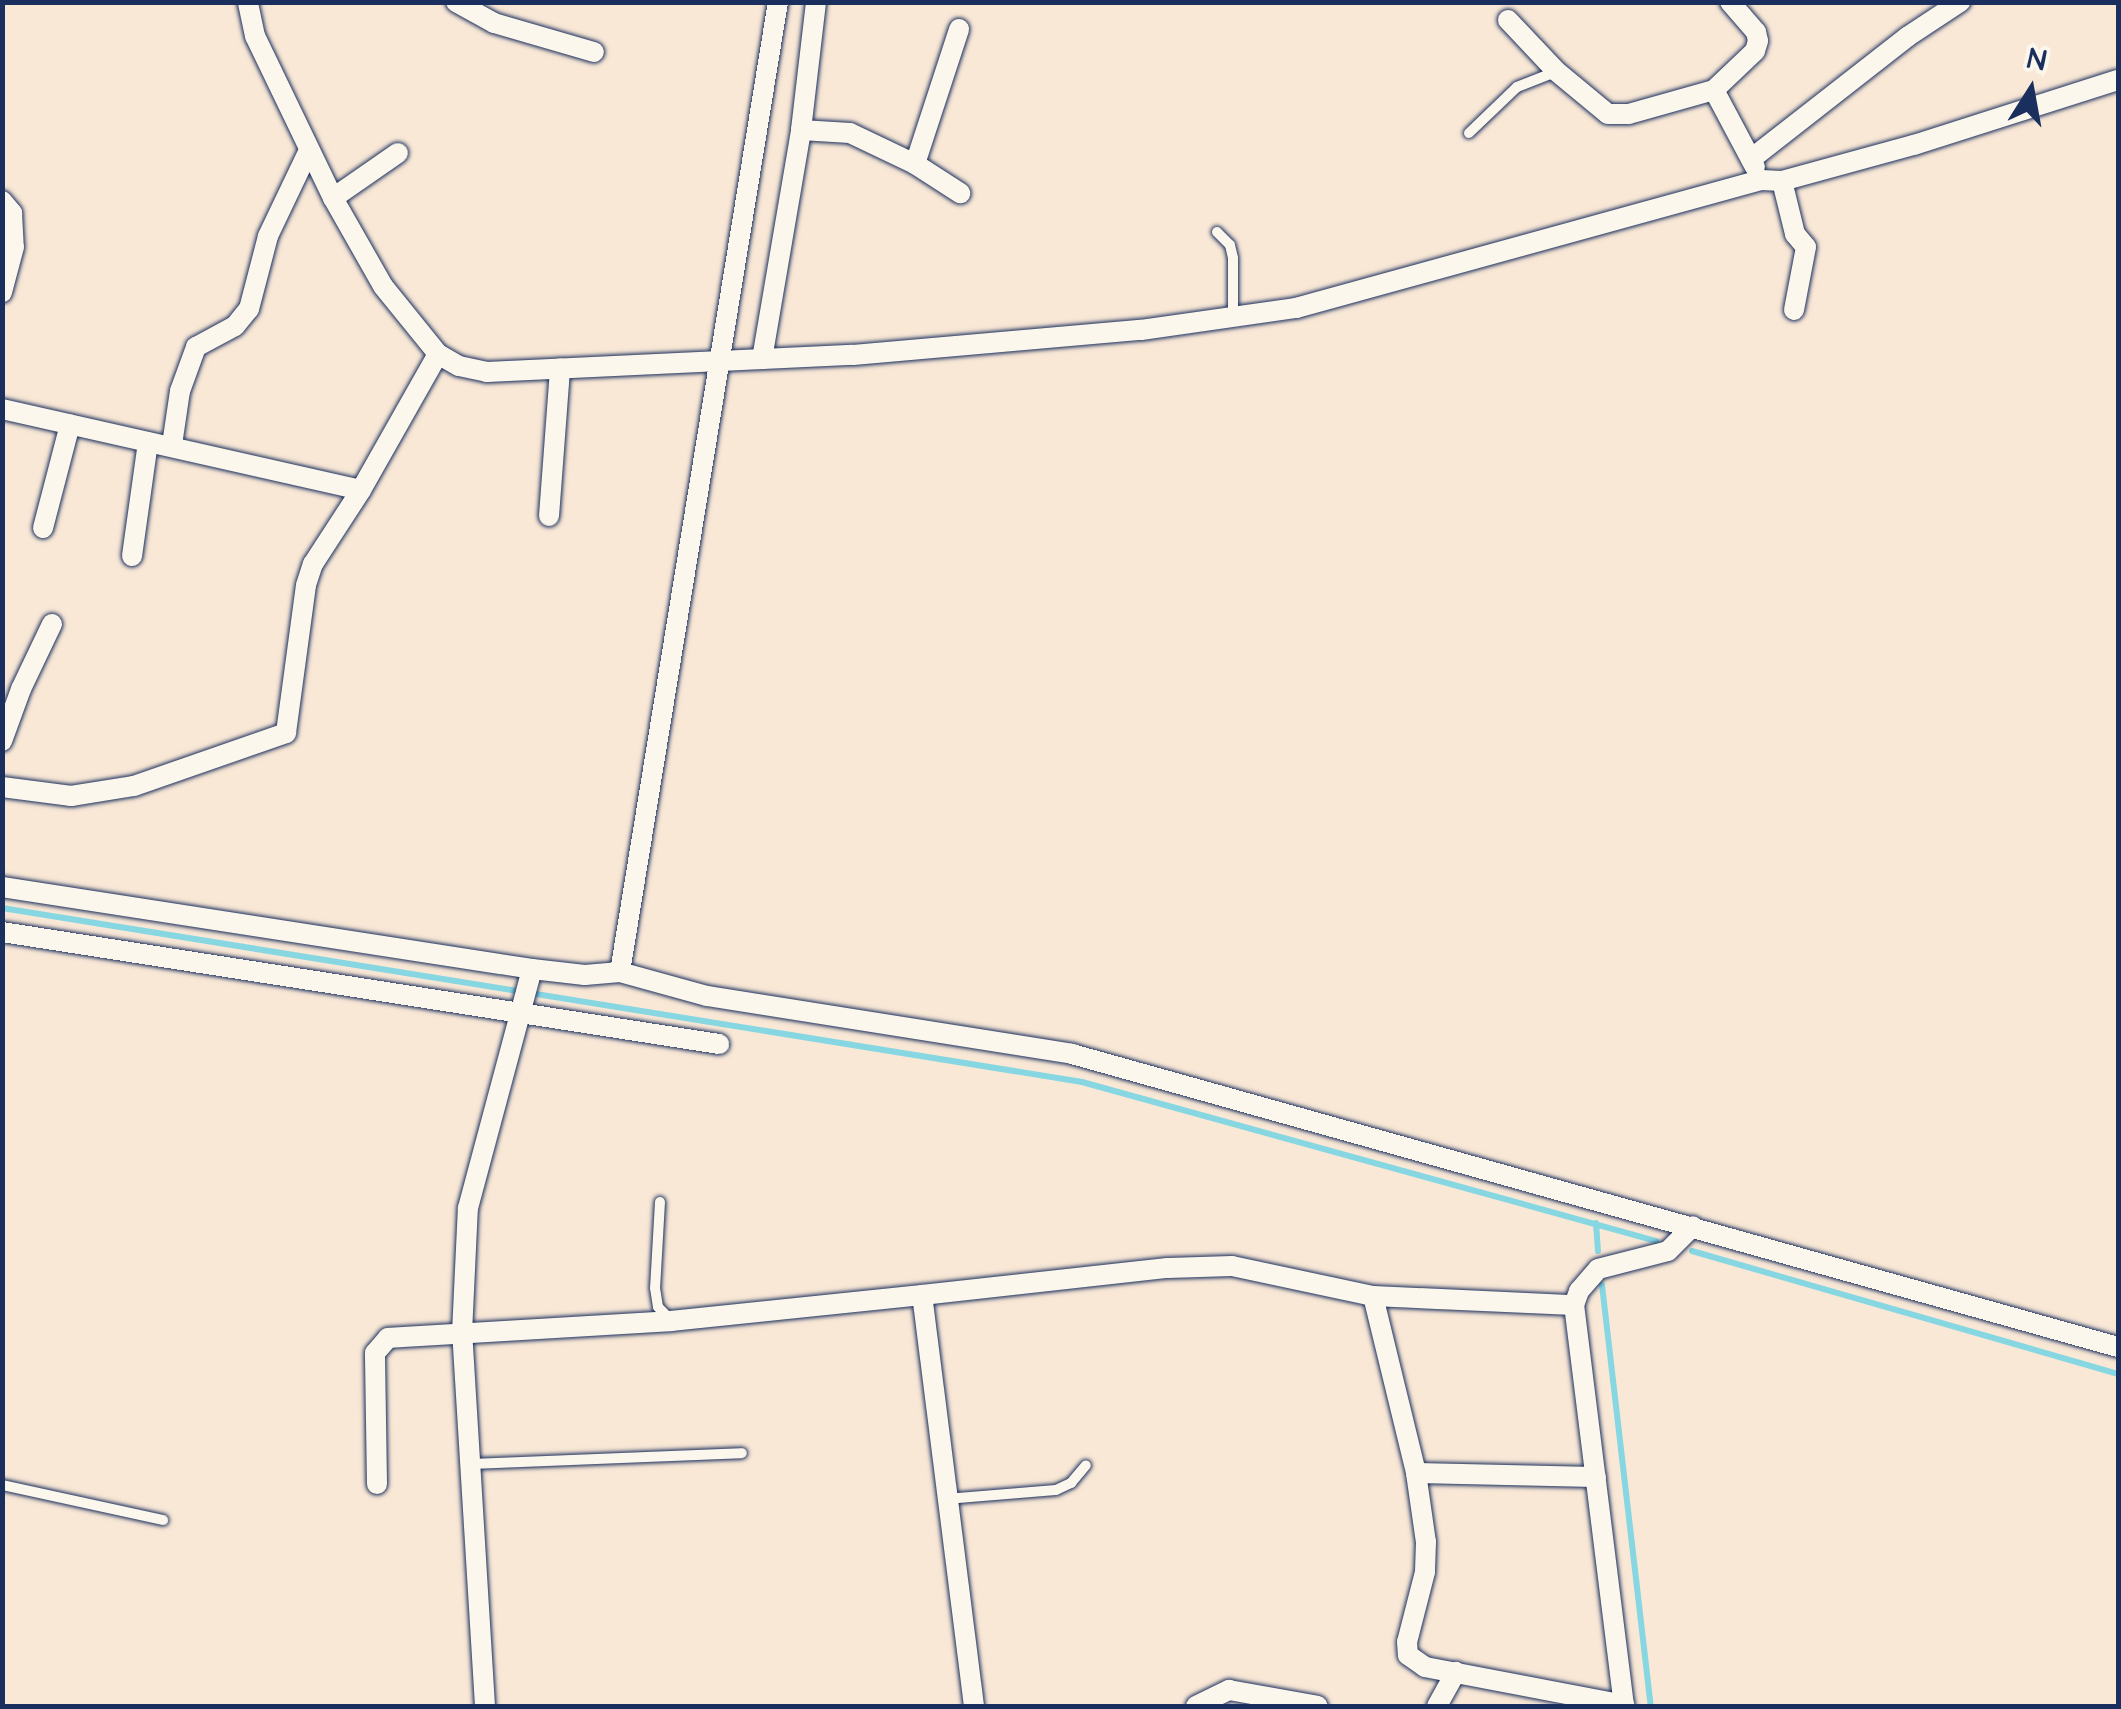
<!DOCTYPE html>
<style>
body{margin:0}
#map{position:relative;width:2121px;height:1709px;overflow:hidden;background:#f9e8d6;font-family:"Architects Daughter",sans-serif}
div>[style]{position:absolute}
.stream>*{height:6px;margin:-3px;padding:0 3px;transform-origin:3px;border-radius:3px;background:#86d7e2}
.roads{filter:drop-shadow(0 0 2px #1b2f5e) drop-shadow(0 0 2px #1b2f5e)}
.service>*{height:10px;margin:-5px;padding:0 5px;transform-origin:5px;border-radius:5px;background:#fbf7ec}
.minor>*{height:20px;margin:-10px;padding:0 10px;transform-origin:10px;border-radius:10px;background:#fbf7ec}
span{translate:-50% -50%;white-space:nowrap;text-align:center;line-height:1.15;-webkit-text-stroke:10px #fbf7ec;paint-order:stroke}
.frame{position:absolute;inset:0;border:5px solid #1b2f5e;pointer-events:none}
.north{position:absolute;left:1981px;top:40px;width:100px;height:100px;-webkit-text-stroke:8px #fbf7ec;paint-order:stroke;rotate:11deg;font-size:28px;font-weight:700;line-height:40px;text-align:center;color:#1b2f5e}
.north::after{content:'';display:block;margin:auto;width:35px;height:45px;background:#1b2f5e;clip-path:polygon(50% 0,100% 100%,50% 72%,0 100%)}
</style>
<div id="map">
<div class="stream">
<i style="left:2px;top:908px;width:1094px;rotate:9.15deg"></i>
<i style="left:1082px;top:1082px;width:596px;rotate:15.48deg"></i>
<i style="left:1596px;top:1223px;width:28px;rotate:86deg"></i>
<i style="left:1692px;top:1251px;width:443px;rotate:16.1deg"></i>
<i style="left:1602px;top:1285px;width:424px;rotate:83.4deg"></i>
</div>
<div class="roads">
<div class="service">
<i style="left:1469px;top:133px;width:66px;rotate:-43.8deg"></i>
<i style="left:1517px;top:87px;width:41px;rotate:-21.5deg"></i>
<i style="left:1217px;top:232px;width:18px;rotate:45deg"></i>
<i style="left:1230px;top:245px;width:13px;rotate:77deg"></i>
<i style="left:1233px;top:258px;width:58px;rotate:90deg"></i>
<i style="left:660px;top:1202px;width:86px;rotate:93.3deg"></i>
<i style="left:655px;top:1288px;width:19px;rotate:81deg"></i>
<i style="left:658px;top:1307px;width:18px;rotate:45deg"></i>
<i style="left:470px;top:1464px;width:272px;rotate:-2.3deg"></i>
<i style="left:2px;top:1485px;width:165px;rotate:12.3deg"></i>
<i style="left:946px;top:1499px;width:110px;rotate:-4.7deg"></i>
<i style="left:1056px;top:1490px;width:17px;rotate:-25deg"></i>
<i style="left:1071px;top:1483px;width:23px;rotate:-50deg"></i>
</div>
<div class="minor">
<i style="left:456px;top:2px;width:43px;rotate:28.9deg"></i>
<i style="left:494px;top:23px;width:104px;rotate:16.2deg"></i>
<i style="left:1730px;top:2px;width:40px;rotate:49deg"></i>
<i style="left:1756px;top:32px;width:9px;rotate:77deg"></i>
<i style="left:1758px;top:41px;width:10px;rotate:107deg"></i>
<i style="left:1755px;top:51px;width:57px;rotate:136.4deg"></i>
<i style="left:1714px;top:90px;width:87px;rotate:62deg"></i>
<i style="left:1508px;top:20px;width:70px;rotate:46.7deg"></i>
<i style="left:1556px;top:71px;width:67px;rotate:39.6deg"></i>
<i style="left:1608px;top:114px;width:21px"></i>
<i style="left:1629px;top:114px;width:88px;rotate:-15.8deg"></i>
<i style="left:801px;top:130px;width:49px;rotate:3.5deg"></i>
<i style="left:850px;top:133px;width:72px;rotate:25.5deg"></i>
<i style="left:915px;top:164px;width:54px;rotate:32.8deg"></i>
<i style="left:1751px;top:159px;width:198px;rotate:-38deg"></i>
<i style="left:1907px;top:37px;width:64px;rotate:-33.4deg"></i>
<i style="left:915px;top:164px;width:142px;rotate:-71.9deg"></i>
<i style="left:1782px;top:181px;width:55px;rotate:76.2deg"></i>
<i style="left:1795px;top:234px;width:17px;rotate:50deg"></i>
<i style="left:1806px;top:247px;width:64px;rotate:100.8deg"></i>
<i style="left:333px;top:198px;width:79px;rotate:-34.7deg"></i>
<i style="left:2px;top:201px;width:16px;rotate:50deg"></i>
<i style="left:12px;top:213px;width:34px;rotate:87deg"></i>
<i style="left:14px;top:247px;width:47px;rotate:104.9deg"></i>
<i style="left:438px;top:354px;width:24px;rotate:30deg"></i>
<i style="left:459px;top:366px;width:29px;rotate:12deg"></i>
<i style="left:487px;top:372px;width:366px;rotate:-2.7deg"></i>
<i style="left:853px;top:355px;width:289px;rotate:-5deg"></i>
<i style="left:1141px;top:330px;width:157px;rotate:-8.1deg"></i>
<i style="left:1296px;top:308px;width:482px;rotate:-15.4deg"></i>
<i style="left:1761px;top:180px;width:21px;rotate:3deg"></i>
<i style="left:1782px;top:181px;width:137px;rotate:-15.3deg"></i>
<i style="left:1914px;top:145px;width:214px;rotate:-17.7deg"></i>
<i style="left:762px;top:359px;width:232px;rotate:-80.3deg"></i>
<i style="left:801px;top:130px;width:129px;rotate:-83.3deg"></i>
<i style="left:2px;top:409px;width:368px;rotate:12.7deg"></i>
<i style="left:361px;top:490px;width:156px;rotate:-60.5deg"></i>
<i style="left:438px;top:354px;width:87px;rotate:-129deg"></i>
<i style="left:383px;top:286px;width:101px;rotate:-119.6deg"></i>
<i style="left:333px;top:198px;width:180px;rotate:-115.7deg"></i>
<i style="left:255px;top:36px;width:35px;rotate:-102deg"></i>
<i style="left:172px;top:445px;width:55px;rotate:-81.6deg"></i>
<i style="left:180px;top:391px;width:47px;rotate:-70deg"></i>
<i style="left:196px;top:347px;width:44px;rotate:-28.3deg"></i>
<i style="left:235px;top:326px;width:22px;rotate:-51deg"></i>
<i style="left:249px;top:309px;width:75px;rotate:-75.4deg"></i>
<i style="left:268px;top:236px;width:95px;rotate:-64.5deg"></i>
<i style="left:549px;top:516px;width:148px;rotate:-85.7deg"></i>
<i style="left:43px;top:528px;width:107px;rotate:-75.4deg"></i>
<i style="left:132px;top:556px;width:115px;rotate:-82deg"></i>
<i style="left:2px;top:741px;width:55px;rotate:-69.9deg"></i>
<i style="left:21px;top:689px;width:72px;rotate:-64.5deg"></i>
<i style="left:2px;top:787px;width:70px;rotate:7.4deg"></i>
<i style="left:71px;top:796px;width:64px;rotate:-9deg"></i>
<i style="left:134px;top:786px;width:161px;rotate:-19.2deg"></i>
<i style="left:286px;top:733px;width:149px;rotate:-82.3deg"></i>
<i style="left:306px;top:585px;width:22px;rotate:-72deg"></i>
<i style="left:313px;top:564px;width:88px;rotate:-57deg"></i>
<i style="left:2px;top:887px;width:536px;rotate:8.79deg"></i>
<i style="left:532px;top:969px;width:53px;rotate:6.5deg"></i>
<i style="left:585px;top:975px;width:35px;rotate:-5deg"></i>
<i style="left:620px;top:972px;width:90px;rotate:15.4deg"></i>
<i style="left:707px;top:996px;width:370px;rotate:9deg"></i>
<i style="left:1072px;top:1054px;width:1086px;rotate:15.65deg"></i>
<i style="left:2px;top:932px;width:726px;rotate:8.88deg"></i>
<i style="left:620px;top:972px;width:983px;rotate:-80.75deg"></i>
<i style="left:1373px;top:1296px;width:182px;rotate:76.3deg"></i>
<i style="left:1416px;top:1473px;width:70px;rotate:81.8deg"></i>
<i style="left:1426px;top:1542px;width:30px;rotate:92deg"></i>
<i style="left:1425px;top:1572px;width:72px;rotate:104.4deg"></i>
<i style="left:1407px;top:1642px;width:13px;rotate:86deg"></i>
<i style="left:1408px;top:1655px;width:21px;rotate:35deg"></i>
<i style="left:1425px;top:1667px;width:203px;rotate:10.8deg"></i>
<i style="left:1416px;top:1473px;width:180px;rotate:1.3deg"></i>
<i style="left:377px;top:1484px;width:131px;rotate:-90.9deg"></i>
<i style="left:375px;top:1353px;width:20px;rotate:-49deg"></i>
<i style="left:388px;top:1338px;width:284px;rotate:-3.4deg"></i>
<i style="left:671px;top:1321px;width:252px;rotate:-5.9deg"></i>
<i style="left:485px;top:1706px;width:374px;rotate:-93.5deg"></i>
<i style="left:462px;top:1333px;width:125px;rotate:-87.3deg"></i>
<i style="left:468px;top:1208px;width:247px;rotate:-75deg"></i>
<i style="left:974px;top:1706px;width:414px;rotate:-97.2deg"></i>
<i style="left:922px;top:1295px;width:247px;rotate:-6.3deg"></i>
<i style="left:1168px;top:1268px;width:64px;rotate:-1.8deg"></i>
<i style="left:1232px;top:1266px;width:144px;rotate:12deg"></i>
<i style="left:1373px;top:1296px;width:201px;rotate:2.6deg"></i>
<i style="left:1196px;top:1706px;width:37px;rotate:-26deg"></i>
<i style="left:1229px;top:1690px;width:90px;rotate:10.2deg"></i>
<i style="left:1437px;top:1706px;width:39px;rotate:-61deg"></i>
<i style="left:1624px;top:1706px;width:404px;rotate:-97.1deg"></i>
<i style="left:1574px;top:1305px;width:15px;rotate:-70deg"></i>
<i style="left:1579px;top:1291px;width:29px;rotate:-49deg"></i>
<i style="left:1598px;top:1269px;width:72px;rotate:-14.4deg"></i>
<i style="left:1668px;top:1251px;width:35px;rotate:-45deg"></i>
</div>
</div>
<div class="frame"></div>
<div class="north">N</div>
</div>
